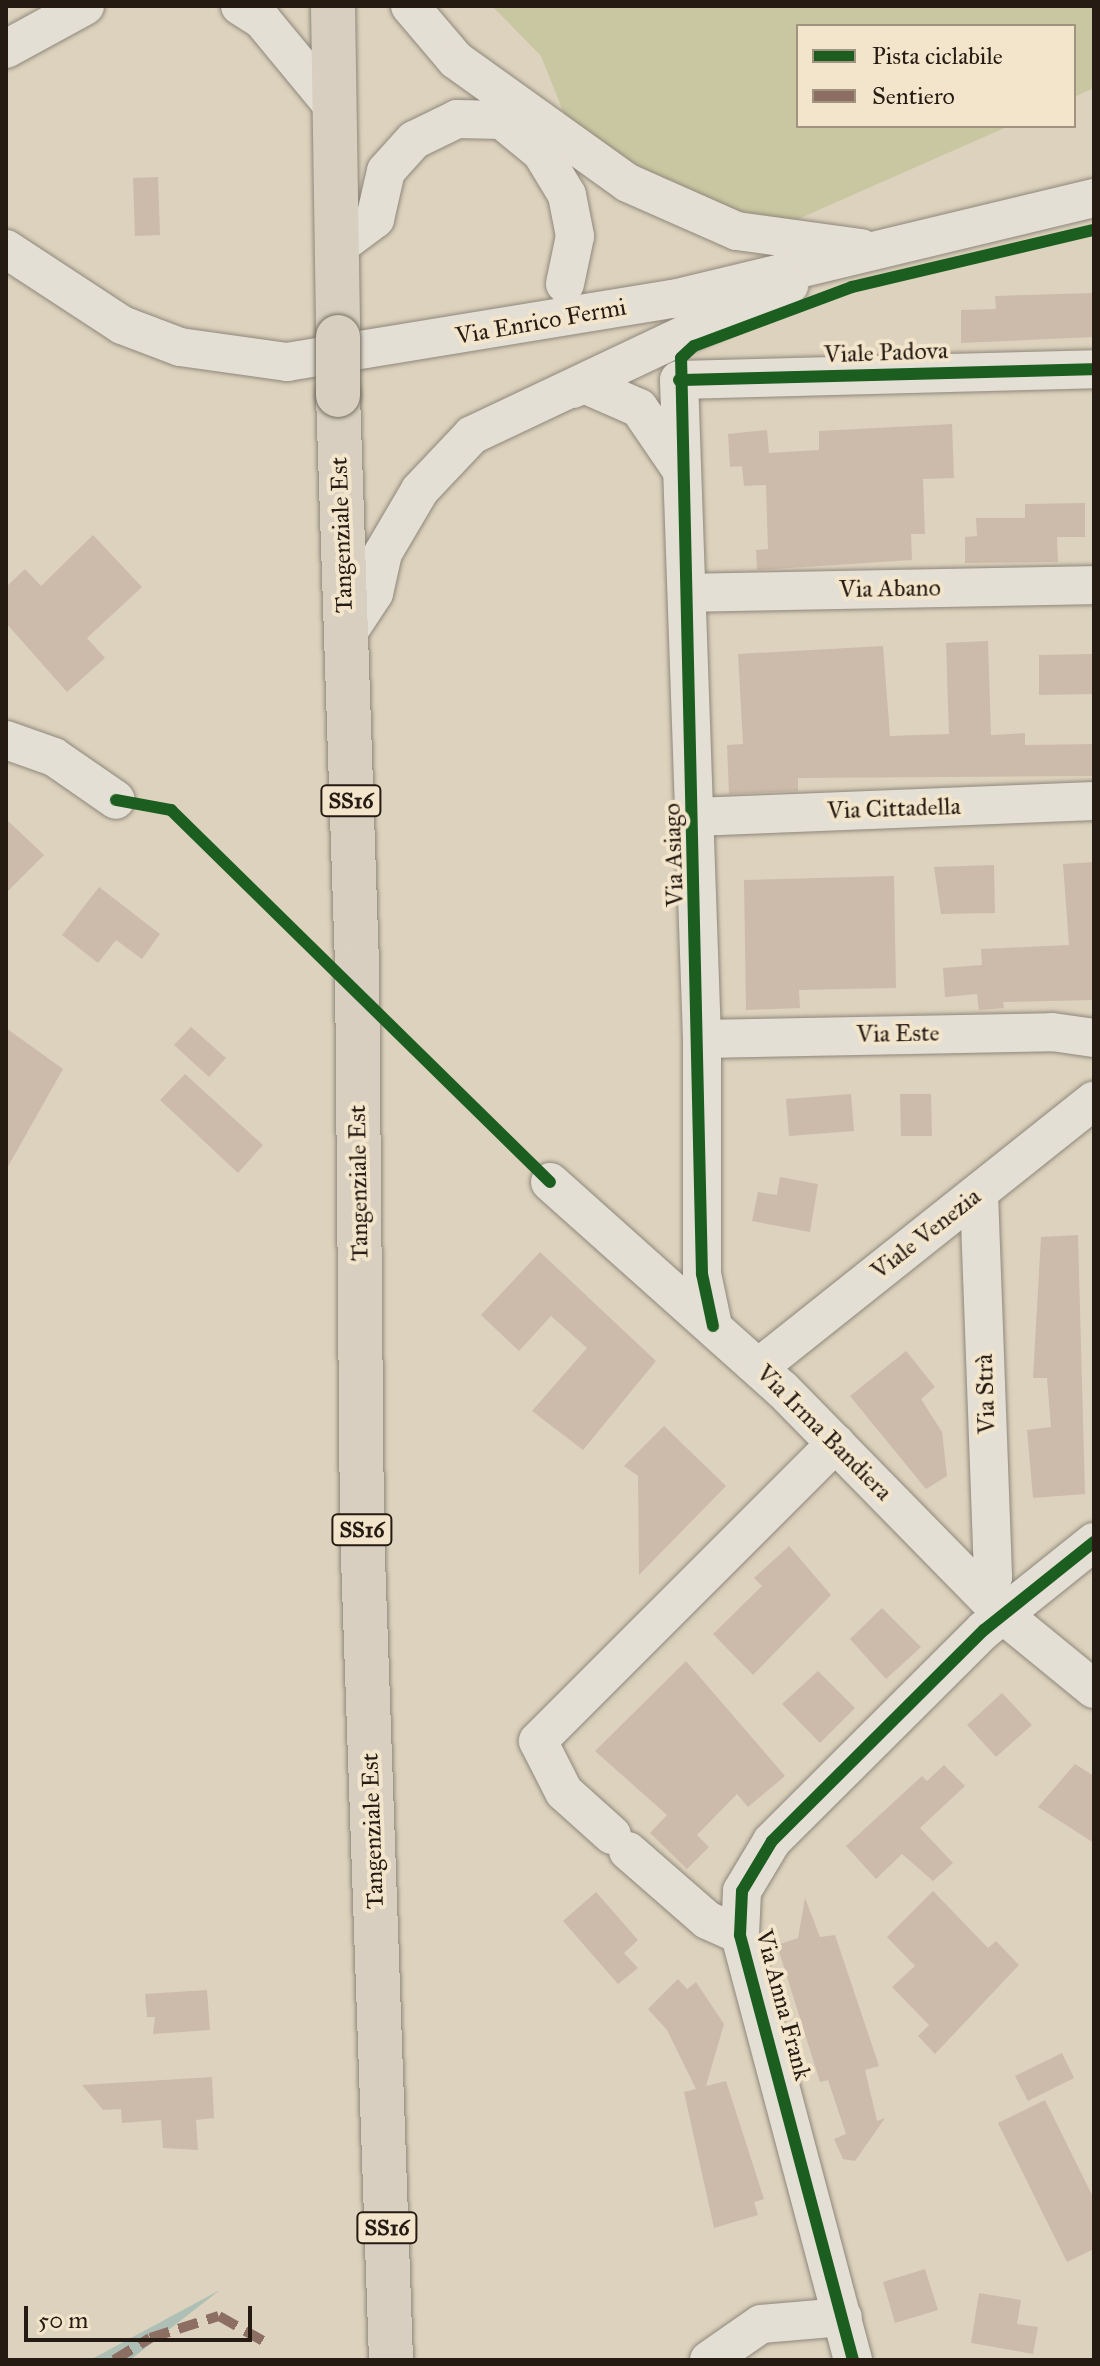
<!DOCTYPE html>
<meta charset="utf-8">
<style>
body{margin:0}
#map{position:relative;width:1100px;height:2366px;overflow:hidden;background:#ddd2bd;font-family:"IM FELL Great Primer",serif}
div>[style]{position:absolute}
.green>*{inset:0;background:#c9c7a1}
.water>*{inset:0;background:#aec0b6}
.building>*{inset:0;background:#cba}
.roads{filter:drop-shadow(0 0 2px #8e877a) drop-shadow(0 0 2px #8e877a)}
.minor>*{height:38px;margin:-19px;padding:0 19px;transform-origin:19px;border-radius:19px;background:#e4dfd4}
.major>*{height:44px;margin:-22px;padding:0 22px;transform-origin:22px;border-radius:22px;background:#d8cfc0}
.bridges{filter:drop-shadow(0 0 2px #756e63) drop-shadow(0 0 2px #756e63)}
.major-bridge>*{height:44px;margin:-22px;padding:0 22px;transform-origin:22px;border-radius:22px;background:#d8cfc0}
.quiet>*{height:10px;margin-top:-5px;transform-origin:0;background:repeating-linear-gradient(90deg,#8d6e63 0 20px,transparent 0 30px)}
.cycleway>*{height:12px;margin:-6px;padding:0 6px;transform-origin:6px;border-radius:6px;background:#1b5e20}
span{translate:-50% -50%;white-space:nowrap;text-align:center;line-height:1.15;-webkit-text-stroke:8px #f2e5cb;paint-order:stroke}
.shield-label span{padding:2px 6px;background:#f2e5cb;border:2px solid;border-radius:6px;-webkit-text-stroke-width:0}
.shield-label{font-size:22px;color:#261b13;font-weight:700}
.street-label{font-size:24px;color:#261b13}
.frame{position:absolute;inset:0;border:8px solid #261b13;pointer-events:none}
.legend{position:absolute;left:796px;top:24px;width:280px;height:104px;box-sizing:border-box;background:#f2e5cb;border:2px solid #a09481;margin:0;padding:10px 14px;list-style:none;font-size:24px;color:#261b13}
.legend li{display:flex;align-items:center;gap:16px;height:40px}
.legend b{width:40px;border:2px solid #a09481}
.scale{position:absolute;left:24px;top:2306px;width:228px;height:36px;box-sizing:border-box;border:4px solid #261b13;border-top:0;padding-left:10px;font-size:24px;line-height:28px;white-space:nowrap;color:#261b13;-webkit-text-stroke:6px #f2e5cb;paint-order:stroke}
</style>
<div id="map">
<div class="green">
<i style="clip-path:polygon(492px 6px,1094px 6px,1094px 88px,1074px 97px,1074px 26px,798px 26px,798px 126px,1009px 126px,780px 227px,667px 184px,567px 121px,541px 56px)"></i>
</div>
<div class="water">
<i style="clip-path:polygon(220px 2290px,130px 2360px,90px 2360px)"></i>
</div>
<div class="building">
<i style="clip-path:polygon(158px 177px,160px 235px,135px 236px,133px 178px)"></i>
<i style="clip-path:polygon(1094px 293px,1094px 337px,961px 343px,961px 310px,996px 309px,995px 296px)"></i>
<i style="clip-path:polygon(952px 424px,954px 478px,923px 479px,925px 534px,911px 534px,912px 560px,757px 570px,756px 550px,768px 549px,766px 485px,744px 486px,742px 466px,730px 467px,728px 434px,767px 430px,769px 453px,819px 450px,819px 431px)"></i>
<i style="clip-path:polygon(1085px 503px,1085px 537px,1057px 537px,1058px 562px,965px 563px,965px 537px,977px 536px,976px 518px,1025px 518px,1025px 504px)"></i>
<i style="clip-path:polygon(93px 535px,142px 587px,87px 638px,105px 658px,67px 692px,6px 623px,6px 587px,25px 569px,41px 586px)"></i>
<i style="clip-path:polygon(988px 641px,991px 735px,1025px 733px,1025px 745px,1094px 744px,1093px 776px,798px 778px,798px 791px,729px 794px,727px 745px,743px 744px,738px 654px,883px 646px,890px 736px,949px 734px,946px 643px)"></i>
<i style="clip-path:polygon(1094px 654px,1094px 694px,1039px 695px,1039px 655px)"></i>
<i style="clip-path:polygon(6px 819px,44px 855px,6px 893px)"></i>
<i style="clip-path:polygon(1094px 862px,1094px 1000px,1003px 1002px,1004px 1008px,979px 1010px,977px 994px,945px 997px,943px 968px,982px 965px,981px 949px,1069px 945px,1063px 864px)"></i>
<i style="clip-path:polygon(994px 865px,995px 913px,941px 914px,934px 867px)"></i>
<i style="clip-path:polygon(894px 876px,896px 988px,799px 990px,800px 1008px,746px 1010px,744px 880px)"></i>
<i style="clip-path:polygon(99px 887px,160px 934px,142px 959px,116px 940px,98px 963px,62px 935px)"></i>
<i style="clip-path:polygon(191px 1027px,226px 1058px,209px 1077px,174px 1045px)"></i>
<i style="clip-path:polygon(6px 1028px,63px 1069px,6px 1170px)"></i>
<i style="clip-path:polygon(185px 1074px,263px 1145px,238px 1173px,160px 1100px)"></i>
<i style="clip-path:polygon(851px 1094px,854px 1131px,789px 1136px,786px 1099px)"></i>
<i style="clip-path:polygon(900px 1094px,931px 1094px,932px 1136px,901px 1136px)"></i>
<i style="clip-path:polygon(780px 1177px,818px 1184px,810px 1232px,752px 1221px,758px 1192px,777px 1195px)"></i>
<i style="clip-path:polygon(1078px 1235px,1085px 1494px,1033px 1498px,1027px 1430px,1051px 1427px,1047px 1378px,1033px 1378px,1041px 1237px)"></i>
<i style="clip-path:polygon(540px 1252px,656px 1361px,583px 1450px,532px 1411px,587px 1348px,551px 1316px,519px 1351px,481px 1315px)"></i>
<i style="clip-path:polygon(906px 1351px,935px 1387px,921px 1399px,942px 1432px,947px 1476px,926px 1489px,850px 1396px)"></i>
<i style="clip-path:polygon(664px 1426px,726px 1486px,639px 1575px,638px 1476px,624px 1466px)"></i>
<i style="clip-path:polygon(789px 1546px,831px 1595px,753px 1675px,713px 1634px,762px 1586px,754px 1578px)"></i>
<i style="clip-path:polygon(882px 1608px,921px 1647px,886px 1679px,850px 1639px)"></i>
<i style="clip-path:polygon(686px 1661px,785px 1776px,748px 1807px,737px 1794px,697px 1835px,709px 1847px,687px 1869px,650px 1833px,667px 1815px,595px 1751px)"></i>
<i style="clip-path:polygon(818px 1671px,855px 1708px,820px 1743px,782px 1704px)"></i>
<i style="clip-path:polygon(1002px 1693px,1032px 1725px,996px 1757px,967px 1725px)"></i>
<i style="clip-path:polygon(1075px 1764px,1094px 1776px,1094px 1843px,1038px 1807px)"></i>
<i style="clip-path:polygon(944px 1765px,965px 1786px,920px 1828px,953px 1863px,933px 1881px,902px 1854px,876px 1879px,846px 1846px,922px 1776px,927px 1781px)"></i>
<i style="clip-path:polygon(933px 1891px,988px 1948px,996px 1941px,1019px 1965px,935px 2054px,918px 2036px,929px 2025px,892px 1987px,915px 1966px,887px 1937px)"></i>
<i style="clip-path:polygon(596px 1892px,638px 1940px,624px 1953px,638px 1968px,618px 1984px,563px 1921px)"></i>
<i style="clip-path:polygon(805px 1898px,820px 1937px,835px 1935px,879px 2066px,865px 2070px,877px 2121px,885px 2118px,855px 2161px,843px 2159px,834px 2139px,846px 2134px,828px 2080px,820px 2082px,777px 1945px,798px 1938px)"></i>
<i style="clip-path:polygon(678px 1979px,687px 1989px,696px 1982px,724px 2024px,706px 2086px,726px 2081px,764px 2199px,754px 2202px,758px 2215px,714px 2228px,684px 2092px,696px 2089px,667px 2030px,648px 2009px)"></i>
<i style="clip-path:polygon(207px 1990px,210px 2030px,153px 2034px,155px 2017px,147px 2017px,145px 1994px)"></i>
<i style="clip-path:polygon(1062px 2053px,1074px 2078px,1028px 2101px,1015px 2076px)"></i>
<i style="clip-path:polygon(212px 2077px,214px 2118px,196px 2120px,198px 2150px,163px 2148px,161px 2120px,122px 2123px,121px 2109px,103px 2110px,82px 2085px)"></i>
<i style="clip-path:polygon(1045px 2100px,1094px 2199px,1094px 2249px,1067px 2262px,998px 2123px)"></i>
<i style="clip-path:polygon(925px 2269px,938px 2310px,895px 2323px,883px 2282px)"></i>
<i style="clip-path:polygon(979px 2293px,1021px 2300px,1017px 2324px,1038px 2327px,1033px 2354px,971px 2343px)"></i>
</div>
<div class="roads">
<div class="minor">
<i style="left:240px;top:6px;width:26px;rotate:32deg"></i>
<i style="left:262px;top:20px;width:113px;rotate:50.4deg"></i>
<i style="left:410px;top:6px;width:71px;rotate:49.6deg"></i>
<i style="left:456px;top:60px;width:211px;rotate:35.6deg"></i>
<i style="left:628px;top:183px;width:119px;rotate:23.8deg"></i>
<i style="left:737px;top:231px;width:125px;rotate:7.8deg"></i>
<i style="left:6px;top:49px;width:90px;rotate:-28.6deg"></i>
<i style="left:336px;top:248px;width:49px;rotate:-36.6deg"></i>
<i style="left:375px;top:219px;width:49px;rotate:-77.1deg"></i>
<i style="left:386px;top:171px;width:42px;rotate:-47.9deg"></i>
<i style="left:414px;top:140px;width:48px;rotate:-26deg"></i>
<i style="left:457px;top:119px;width:45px;rotate:1.3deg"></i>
<i style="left:502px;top:120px;width:50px;rotate:39.4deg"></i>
<i style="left:541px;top:152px;width:50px;rotate:58.8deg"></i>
<i style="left:567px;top:195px;width:42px;rotate:79deg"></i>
<i style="left:575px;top:236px;width:49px;rotate:101.8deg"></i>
<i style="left:6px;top:249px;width:139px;rotate:33.2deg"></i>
<i style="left:122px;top:325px;width:62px;rotate:20.8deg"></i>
<i style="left:180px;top:347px;width:108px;rotate:8deg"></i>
<i style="left:287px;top:362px;width:391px;rotate:-9.3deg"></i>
<i style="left:673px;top:299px;width:433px;rotate:-13.5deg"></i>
<i style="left:573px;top:389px;width:12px;rotate:-24deg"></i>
<i style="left:584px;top:384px;width:60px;rotate:23.6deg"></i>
<i style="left:639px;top:408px;width:73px;rotate:55.7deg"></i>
<i style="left:687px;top:593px;width:407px;rotate:-1.1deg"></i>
<i style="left:345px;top:637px;width:53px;rotate:-56.6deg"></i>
<i style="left:374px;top:593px;width:41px;rotate:-77.3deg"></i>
<i style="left:383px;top:553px;width:73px;rotate:-59.6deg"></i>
<i style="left:420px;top:490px;width:76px;rotate:-46.6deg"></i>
<i style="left:472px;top:435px;width:351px;rotate:-25.3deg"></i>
<i style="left:6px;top:740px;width:51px;rotate:19.5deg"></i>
<i style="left:54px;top:757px;width:75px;rotate:34.7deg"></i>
<i style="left:695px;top:817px;width:399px;rotate:-2.3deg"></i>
<i style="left:702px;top:1039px;width:350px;rotate:-1.1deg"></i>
<i style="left:1052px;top:1032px;width:42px;rotate:8.1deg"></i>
<i style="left:550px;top:1182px;width:312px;rotate:41.8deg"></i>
<i style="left:783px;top:1390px;width:312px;rotate:45.6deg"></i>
<i style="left:1001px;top:1613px;width:120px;rotate:39.3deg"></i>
<i style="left:979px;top:1193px;width:384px;rotate:87.9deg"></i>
<i style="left:993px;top:1577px;width:19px;rotate:115deg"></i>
<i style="left:713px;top:1326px;width:53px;rotate:-101.9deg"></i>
<i style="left:702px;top:1274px;width:235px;rotate:-90deg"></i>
<i style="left:702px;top:1039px;width:659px;rotate:-92deg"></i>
<i style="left:679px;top:380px;width:415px;rotate:-1.5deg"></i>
<i style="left:759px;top:1367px;width:428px;rotate:-38.5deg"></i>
<i style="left:612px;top:1835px;width:64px;rotate:-138.1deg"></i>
<i style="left:564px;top:1792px;width:57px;rotate:-117deg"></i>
<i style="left:538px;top:1741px;width:421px;rotate:-45deg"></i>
<i style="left:628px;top:1851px;width:105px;rotate:41.1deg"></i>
<i style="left:707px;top:1920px;width:36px;rotate:24deg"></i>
<i style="left:709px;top:2360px;width:63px;rotate:-34.7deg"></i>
<i style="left:761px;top:2324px;width:82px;rotate:-4.9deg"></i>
<i style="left:853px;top:2360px;width:440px;rotate:-104.9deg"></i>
<i style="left:740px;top:1935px;width:44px;rotate:-87.4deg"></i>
<i style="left:742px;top:1891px;width:58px;rotate:-59deg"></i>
<i style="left:772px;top:1841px;width:299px;rotate:-44.9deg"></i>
<i style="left:984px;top:1630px;width:141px;rotate:-38.7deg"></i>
</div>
<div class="major">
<i style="left:333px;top:6px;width:331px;rotate:89.1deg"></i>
<i style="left:338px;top:395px;width:570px;rotate:88.09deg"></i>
<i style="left:357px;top:965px;width:564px;rotate:89.49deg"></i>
<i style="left:362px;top:1529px;width:832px;rotate:88deg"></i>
</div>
</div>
<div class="bridges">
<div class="major-bridge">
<i style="left:338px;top:395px;width:58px;rotate:-90deg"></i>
</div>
</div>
<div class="quiet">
<i style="left:114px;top:2360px;width:42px;rotate:-31.4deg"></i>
<i style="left:150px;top:2338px;width:72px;rotate:-17.7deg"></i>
<i style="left:219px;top:2316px;width:53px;rotate:29.5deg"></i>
</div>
<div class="cycleway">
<i style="left:679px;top:380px;width:415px;rotate:-1.5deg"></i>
<i style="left:116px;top:800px;width:56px;rotate:10.3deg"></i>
<i style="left:171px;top:810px;width:531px;rotate:44.47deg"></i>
<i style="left:713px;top:1326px;width:53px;rotate:-101.9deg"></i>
<i style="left:702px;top:1274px;width:916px;rotate:-91.31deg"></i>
<i style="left:681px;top:358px;width:18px;rotate:-43deg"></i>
<i style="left:694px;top:346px;width:169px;rotate:-20.5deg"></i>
<i style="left:852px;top:287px;width:249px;rotate:-13.3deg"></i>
<i style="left:853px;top:2360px;width:440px;rotate:-104.9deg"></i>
<i style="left:740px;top:1935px;width:44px;rotate:-87.4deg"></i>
<i style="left:742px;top:1891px;width:58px;rotate:-59deg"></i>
<i style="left:772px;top:1841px;width:299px;rotate:-44.9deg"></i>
<i style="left:984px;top:1630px;width:141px;rotate:-38.7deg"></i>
</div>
<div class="shield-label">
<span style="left:351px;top:801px">SS16</span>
<span style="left:362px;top:1530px">SS16</span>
<span style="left:387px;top:2228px">SS16</span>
</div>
<div class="street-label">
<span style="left:541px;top:322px;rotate:-10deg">Via Enrico Fermi</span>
<span style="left:886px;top:353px;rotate:-2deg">Viale Padova</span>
<span style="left:342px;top:535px;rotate:-92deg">Tangenziale Est</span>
<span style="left:890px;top:589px;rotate:-1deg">Via Abano</span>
<span style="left:894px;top:809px;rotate:-2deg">Via Cittadella</span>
<span style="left:674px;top:855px;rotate:-92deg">Via Asiago</span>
<span style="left:898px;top:1034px;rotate:-1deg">Via Este</span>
<span style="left:359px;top:1183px;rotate:-91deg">Tangenziale Est</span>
<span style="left:926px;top:1234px;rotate:-38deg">Viale Venezia</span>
<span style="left:986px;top:1394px;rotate:-92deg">Via Strà</span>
<span style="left:824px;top:1433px;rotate:45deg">Via Irma Bandiera</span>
<span style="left:373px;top:1831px;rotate:-92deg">Tangenziale Est</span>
<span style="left:783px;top:2005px;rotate:75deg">Via Anna Frank</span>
</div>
<div class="frame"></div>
<ul class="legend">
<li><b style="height:10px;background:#1b5e20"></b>Pista ciclabile</li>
<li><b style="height:10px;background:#8d6e63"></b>Sentiero</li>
</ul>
<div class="scale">50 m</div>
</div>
